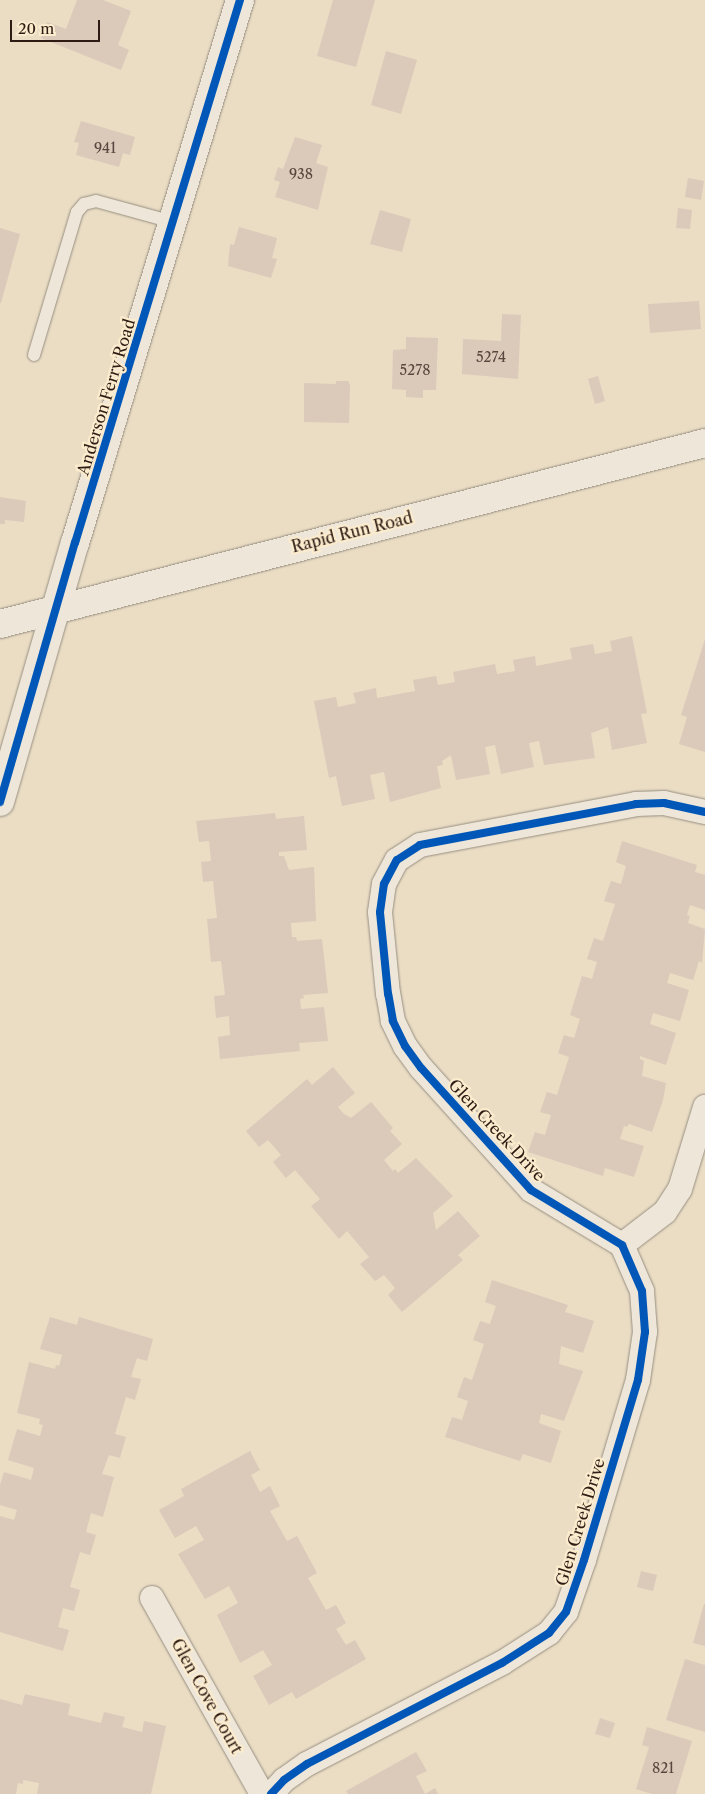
<!DOCTYPE html>
<style>
body{margin:0}
#map{position:relative;width:705px;height:1794px;overflow:hidden;background:#eaddc4;font-family:"Libre Caslon Text",serif}
div>[style]{position:absolute}
.building>*{inset:0;background:#dbc9ba}
.roads{filter:drop-shadow(0 0 1px #988e80) drop-shadow(0 0 1px #988e80)}
.service>*{height:12px;margin:-6px;padding:0 6px;transform-origin:6px;border-radius:6px;background:#ede6d9}
.minor>*{height:24px;margin:-12px;padding:0 12px;transform-origin:12px;border-radius:12px;background:#ede6d9}
.tertiary>*{height:28px;margin:-14px;padding:0 14px;transform-origin:14px;border-radius:14px;background:#ede6d9}
.cycleway>*{height:8px;margin:-4px;padding:0 4px;transform-origin:4px;border-radius:4px;background:#0057b8}
span{translate:-50% -50%;white-space:nowrap;text-align:center;line-height:1.15;-webkit-text-stroke:4.5px #fcecce;paint-order:stroke}
.number-label{font-size:14px;color:#59463e}
.number-label span{-webkit-text-stroke-width:0}
.street-label{font-size:16px;color:#2e1b14}
.scale{position:absolute;left:10px;top:20px;width:90px;height:22px;box-sizing:border-box;border:2px solid #2e1b14;border-top:0;padding-left:6px;font-size:15px;line-height:18px;white-space:nowrap;color:#2e1b14;-webkit-text-stroke:4px #fcecce;paint-order:stroke}
</style>
<div id="map">
<div class="building">
<i style="clip-path:polygon(77px 0,103px 0,131px 11px,118px 45px,129px 50px,121px 70px,41px 38px,47px 22px,66px 29px)"></i>
<i style="clip-path:polygon(333px 0,375px 0,356px 67px,317px 56px)"></i>
<i style="clip-path:polygon(386px 51px,417px 60px,401px 114px,371px 105px)"></i>
<i style="clip-path:polygon(81px 121px,135px 137px,130px 155px,123px 153px,119px 167px,76px 155px,79px 143px,74px 142px)"></i>
<i style="clip-path:polygon(295px 137px,322px 145px,316px 163px,328px 167px,318px 210px,275px 197px,280px 182px,274px 180px,278px 167px,283px 169px)"></i>
<i style="clip-path:polygon(688px 178px,704px 181px,701px 200px,685px 197px)"></i>
<i style="clip-path:polygon(678px 208px,692px 210px,690px 229px,676px 228px)"></i>
<i style="clip-path:polygon(380px 210px,411px 219px,402px 252px,370px 244px)"></i>
<i style="clip-path:polygon(239px 227px,277px 238px,272px 258px,277px 259px,271px 278px,228px 266px,230px 244px,234px 245px)"></i>
<i style="clip-path:polygon(0 228px,20px 234px,1px 303px,0 303px)"></i>
<i style="clip-path:polygon(699px 301px,701px 329px,650px 333px,648px 304px)"></i>
<i style="clip-path:polygon(502px 314px,521px 315px,518px 379px,462px 374px,463px 339px,501px 341px)"></i>
<i style="clip-path:polygon(406px 337px,438px 338px,436px 390px,423px 390px,423px 398px,406px 397px,406px 390px,392px 389px,393px 350px,406px 349px)"></i>
<i style="clip-path:polygon(598px 376px,605px 401px,595px 404px,588px 379px)"></i>
<i style="clip-path:polygon(336px 381px,348px 381px,350px 385px,349px 423px,304px 422px,304px 383px,336px 384px)"></i>
<i style="clip-path:polygon(0 497px,26px 501px,24px 522px,5px 520px,5px 524px,0 524px)"></i>
<i style="clip-path:polygon(632px 636px,647px 713px,641px 714px,647px 743px,612px 750px,608px 727px,591px 733px,595px 758px,544px 765px,539px 741px,529px 743px,534px 767px,501px 774px,495px 745px,485px 747px,490px 774px,456px 780px,451px 755px,442px 761px,443px 765px,437px 766px,441px 788px,390px 802px,384px 772px,370px 775px,375px 799px,342px 806px,336px 776px,329px 778px,314px 701px,336px 697px,338px 707px,356px 703px,353px 693px,376px 688px,377px 698px,415px 691px,413px 680px,436px 676px,438px 685px,455px 682px,453px 672px,495px 664px,497px 674px,515px 671px,513px 660px,535px 656px,536px 666px,572px 659px,570px 648px,593px 644px,595px 654px,612px 651px,610px 641px)"></i>
<i style="clip-path:polygon(705px 639px,705px 752px,679px 744px,687px 717px,681px 715px)"></i>
<i style="clip-path:polygon(275px 813px,276px 819px,304px 816px,307px 850px,279px 852px,279px 856px,284px 856px,289px 870px,314px 867px,316px 921px,291px 923px,292px 937px,296px 937px,297px 941px,322px 939px,328px 993px,303px 995px,304px 998px,300px 999px,301px 1009px,324px 1007px,328px 1041px,299px 1043px,300px 1051px,220px 1059px,218px 1037px,230px 1035px,229px 1016px,216px 1018px,214px 996px,225px 995px,221px 961px,211px 962px,207px 919px,217px 918px,213px 881px,203px 882px,201px 862px,211px 861px,209px 841px,199px 842px,196px 821px)"></i>
<i style="clip-path:polygon(622px 841px,697px 865px,695px 872px,705px 875px,705px 910px,690px 905px,687px 915px,690px 916px,688px 923px,705px 929px,702px 963px,699px 961px,693px 980px,670px 973px,667px 983px,689px 990px,680px 1021px,653px 1013px,650px 1024px,676px 1033px,666px 1065px,640px 1056px,640px 1059px,644px 1061px,642px 1076px,666px 1083px,663px 1100px,652px 1132px,629px 1124px,627px 1127px,624px 1126px,620px 1139px,644px 1146px,634px 1177px,605px 1168px,603px 1176px,528px 1152px,535px 1132px,545px 1135px,551px 1115px,540px 1112px,547px 1092px,557px 1095px,569px 1057px,558px 1053px,564px 1035px,574px 1038px,580px 1019px,570px 1015px,582px 976px,592px 979px,597px 962px,587px 959px,594px 938px,603px 941px,615px 904px,604px 901px,611px 881px,621px 884px,626px 866px,616px 862px)"></i>
<i style="clip-path:polygon(333px 1067px,355px 1093px,338px 1107px,344px 1114px,351px 1118px,371px 1102px,393px 1128px,390px 1131px,402px 1144px,384px 1160px,393px 1171px,395px 1169px,398px 1173px,416px 1158px,453px 1196px,433px 1213px,436px 1230px,458px 1211px,480px 1236px,458px 1255px,463px 1260px,402px 1312px,388px 1295px,395px 1288px,384px 1275px,375px 1281px,360px 1264px,369px 1257px,347px 1231px,339px 1239px,311px 1206px,320px 1199px,295px 1170px,286px 1178px,273px 1162px,281px 1155px,268px 1140px,259px 1147px,246px 1131px,307px 1079px,312px 1085px)"></i>
<i style="clip-path:polygon(492px 1280px,568px 1305px,565px 1312px,594px 1321px,583px 1353px,561px 1346px,559px 1364px,583px 1371px,564px 1421px,541px 1414px,539px 1423px,561px 1431px,551px 1463px,523px 1454px,520px 1461px,445px 1437px,452px 1417px,462px 1420px,468px 1401px,457px 1397px,464px 1377px,472px 1380px,484px 1344px,473px 1340px,480px 1321px,490px 1324px,496px 1306px,485px 1302px)"></i>
<i style="clip-path:polygon(50px 1317px,77px 1325px,79px 1317px,153px 1339px,147px 1361px,137px 1358px,131px 1377px,141px 1379px,135px 1400px,126px 1397px,115px 1434px,126px 1437px,120px 1458px,109px 1455px,102px 1474px,114px 1477px,103px 1517px,91px 1513px,86px 1532px,96px 1535px,90px 1555px,80px 1552px,70px 1587px,80px 1590px,74px 1611px,63px 1608px,58px 1627px,69px 1630px,63px 1651px,0 1632px,0 1516px,14px 1520px,17px 1510px,0 1505px,0 1485px,4px 1472px,31px 1480px,34px 1468px,8px 1460px,17px 1429px,40px 1436px,43px 1425px,39px 1424px,40px 1419px,17px 1413px,29px 1362px,55px 1369px,56px 1365px,59px 1366px,62px 1355px,40px 1349px)"></i>
<i style="clip-path:polygon(250px 1451px,260px 1470px,251px 1475px,260px 1492px,270px 1486px,280px 1506px,270px 1511px,287px 1541px,297px 1536px,317px 1573px,308px 1578px,326px 1610px,336px 1605px,346px 1623px,336px 1629px,346px 1645px,355px 1640px,366px 1659px,296px 1699px,292px 1692px,269px 1705px,253px 1676px,272px 1665px,263px 1650px,240px 1663px,217px 1615px,238px 1603px,229px 1586px,205px 1599px,178px 1554px,204px 1540px,196px 1526px,175px 1538px,159px 1510px,184px 1496px,181px 1489px)"></i>
<i style="clip-path:polygon(641px 1571px,657px 1575px,653px 1591px,637px 1587px)"></i>
<i style="clip-path:polygon(704px 1604px,705px 1604px,705px 1646px,693px 1643px)"></i>
<i style="clip-path:polygon(685px 1659px,705px 1665px,705px 1732px,666px 1720px)"></i>
<i style="clip-path:polygon(25px 1694px,70px 1704px,68px 1715px,101px 1723px,104px 1712px,125px 1717px,122px 1727px,142px 1732px,144px 1721px,166px 1726px,151px 1794px,37px 1794px,39px 1783px,23px 1780px,23px 1784px,18px 1783px,16px 1794px,0 1794px,0 1699px,22px 1705px)"></i>
<i style="clip-path:polygon(600px 1718px,615px 1723px,610px 1738px,595px 1734px)"></i>
<i style="clip-path:polygon(647px 1727px,692px 1741px,676px 1794px,652px 1794px,636px 1789px,649px 1747px,642px 1745px)"></i>
<i style="clip-path:polygon(416px 1752px,427px 1771px,416px 1776px,425px 1794px,435px 1788px,438px 1794px,348px 1794px,346px 1791px)"></i>
</div>
<div class="roads">
<div class="service">
<i style="left:34px;top:355px;width:149px;rotate:-73.3deg"></i>
<i style="left:77px;top:212px;width:11px;rotate:-49deg"></i>
<i style="left:84px;top:204px;width:12px;rotate:-14deg"></i>
<i style="left:96px;top:201px;width:80px;rotate:15.3deg"></i>
</div>
<div class="minor">
<i style="left:622px;top:1245px;width:54px;rotate:-37.5deg"></i>
<i style="left:665px;top:1212px;width:27px;rotate:-57deg"></i>
<i style="left:680px;top:1189px;width:86px;rotate:-73deg"></i>
<i style="left:152px;top:1598px;width:225px;rotate:60.7deg"></i>
<i style="left:271px;top:1794px;width:19px;rotate:-47deg"></i>
<i style="left:284px;top:1780px;width:28px;rotate:-35deg"></i>
<i style="left:307px;top:1764px;width:220px;rotate:-27.4deg"></i>
<i style="left:502px;top:1663px;width:56px;rotate:-32.6deg"></i>
<i style="left:549px;top:1633px;width:27px;rotate:-51deg"></i>
<i style="left:566px;top:1612px;width:55px;rotate:-70.9deg"></i>
<i style="left:584px;top:1560px;width:188px;rotate:-73.3deg"></i>
<i style="left:638px;top:1380px;width:49px;rotate:-81.7deg"></i>
<i style="left:645px;top:1332px;width:41px;rotate:-94.2deg"></i>
<i style="left:642px;top:1291px;width:50px;rotate:-113.5deg"></i>
<i style="left:622px;top:1245px;width:106px;rotate:-148.9deg"></i>
<i style="left:531px;top:1190px;width:164px;rotate:-132deg"></i>
<i style="left:421px;top:1068px;width:27px;rotate:-126deg"></i>
<i style="left:405px;top:1046px;width:28px;rotate:-116deg"></i>
<i style="left:393px;top:1021px;width:27px;rotate:-100deg"></i>
<i style="left:388px;top:994px;width:82px;rotate:-95.6deg"></i>
<i style="left:380px;top:912px;width:28px;rotate:-82deg"></i>
<i style="left:384px;top:884px;width:27px;rotate:-62deg"></i>
<i style="left:397px;top:860px;width:27px;rotate:-33deg"></i>
<i style="left:420px;top:845px;width:220px;rotate:-10.7deg"></i>
<i style="left:636px;top:804px;width:28px;rotate:-2deg"></i>
<i style="left:664px;top:803px;width:42px;rotate:12.4deg"></i>
</div>
<div class="tertiary">
<i style="left:0;top:624px;width:728px;rotate:-14.4deg"></i>
<i style="left:0;top:802px;width:270px;rotate:-73.9deg"></i>
<i style="left:75px;top:543px;width:568px;rotate:-73.1deg"></i>
</div>
</div>
<div class="cycleway">
<i style="left:0;top:802px;width:270px;rotate:-73.9deg"></i>
<i style="left:75px;top:543px;width:568px;rotate:-73.1deg"></i>
<i style="left:271px;top:1794px;width:19px;rotate:-47deg"></i>
<i style="left:284px;top:1780px;width:28px;rotate:-35deg"></i>
<i style="left:307px;top:1764px;width:220px;rotate:-27.4deg"></i>
<i style="left:502px;top:1663px;width:56px;rotate:-32.6deg"></i>
<i style="left:549px;top:1633px;width:27px;rotate:-51deg"></i>
<i style="left:566px;top:1612px;width:55px;rotate:-70.9deg"></i>
<i style="left:584px;top:1560px;width:188px;rotate:-73.3deg"></i>
<i style="left:638px;top:1380px;width:49px;rotate:-81.7deg"></i>
<i style="left:645px;top:1332px;width:41px;rotate:-94.2deg"></i>
<i style="left:642px;top:1291px;width:50px;rotate:-113.5deg"></i>
<i style="left:622px;top:1245px;width:106px;rotate:-148.9deg"></i>
<i style="left:531px;top:1190px;width:164px;rotate:-132deg"></i>
<i style="left:421px;top:1068px;width:27px;rotate:-126deg"></i>
<i style="left:405px;top:1046px;width:28px;rotate:-116deg"></i>
<i style="left:393px;top:1021px;width:27px;rotate:-100deg"></i>
<i style="left:388px;top:994px;width:82px;rotate:-95.6deg"></i>
<i style="left:380px;top:912px;width:28px;rotate:-82deg"></i>
<i style="left:384px;top:884px;width:27px;rotate:-62deg"></i>
<i style="left:397px;top:860px;width:27px;rotate:-33deg"></i>
<i style="left:420px;top:845px;width:220px;rotate:-10.7deg"></i>
<i style="left:636px;top:804px;width:28px;rotate:-2deg"></i>
<i style="left:664px;top:803px;width:42px;rotate:12.4deg"></i>
</div>
<div class="number-label">
<span style="left:105px;top:148px">941</span>
<span style="left:301px;top:174px">938</span>
<span style="left:491px;top:357px">5274</span>
<span style="left:415px;top:370px">5278</span>
<span style="left:663px;top:1768px">821</span>
</div>
<div class="street-label">
<span style="left:106px;top:397px;rotate:-73deg">Anderson Ferry Road</span>
<span style="left:352px;top:532px;rotate:-14deg">Rapid Run Road</span>
<span style="left:497px;top:1130px;rotate:47deg">Glen Creek Drive</span>
<span style="left:580px;top:1522px;rotate:-73deg">Glen Creek Drive</span>
<span style="left:207px;top:1696px;rotate:61deg">Glen Cove Court</span>
</div>
<div class="scale">20 m</div>
</div>
